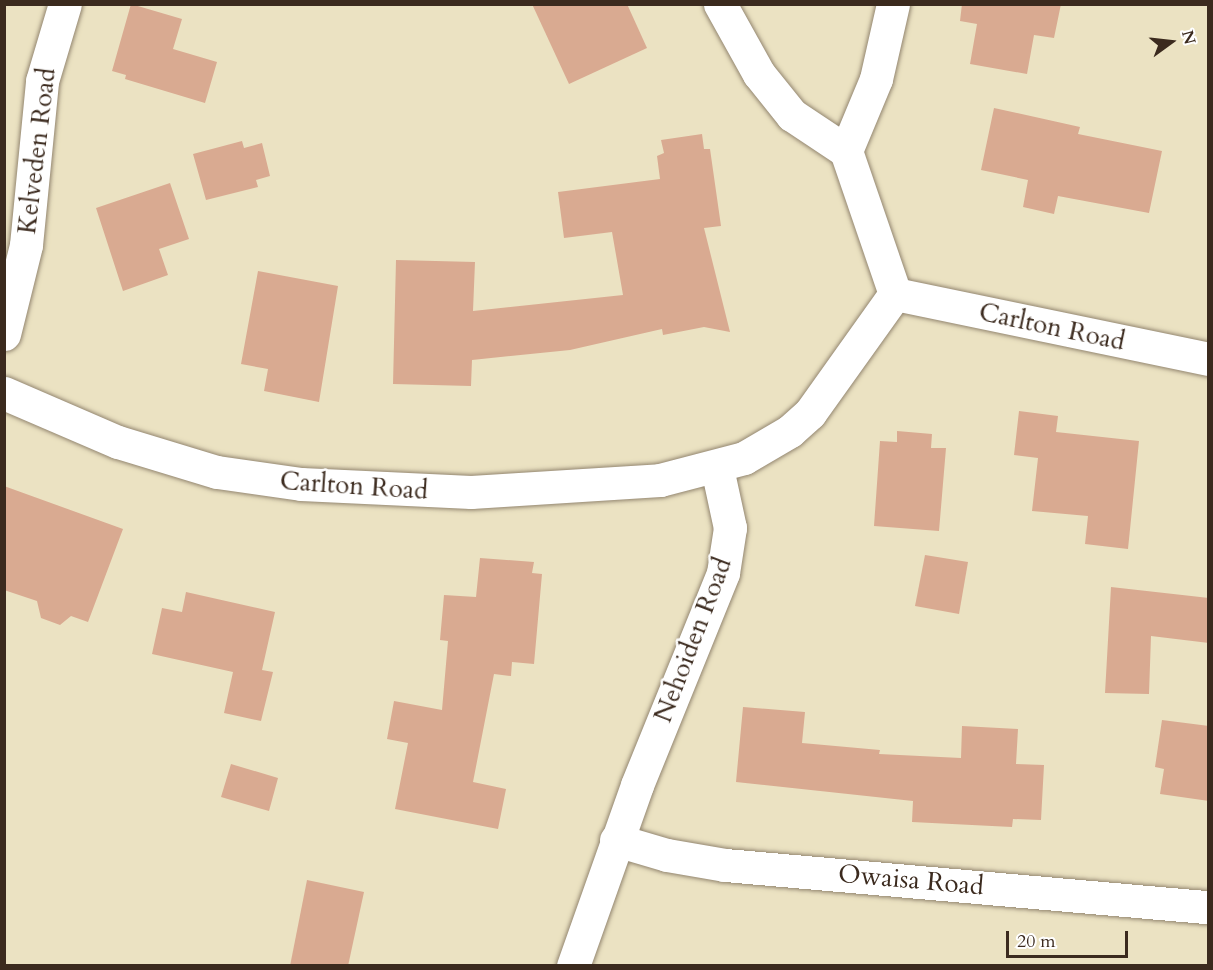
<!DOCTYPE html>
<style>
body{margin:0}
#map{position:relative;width:1213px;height:970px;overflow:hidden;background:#ebe2c2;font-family:Cardo,serif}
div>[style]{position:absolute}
.building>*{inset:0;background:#d9aa91}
.roads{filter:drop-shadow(0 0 2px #938670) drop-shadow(0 0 2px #938670)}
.minor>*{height:33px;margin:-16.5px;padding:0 16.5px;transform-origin:16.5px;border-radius:16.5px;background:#fff}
.tertiary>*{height:33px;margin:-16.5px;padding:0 16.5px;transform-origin:16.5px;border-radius:16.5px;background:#fff}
span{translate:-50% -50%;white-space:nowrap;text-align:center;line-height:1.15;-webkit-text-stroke:5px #fff;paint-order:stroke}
.street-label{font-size:26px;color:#3b2a1e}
.frame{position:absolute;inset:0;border:6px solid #3b2a1e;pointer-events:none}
.north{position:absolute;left:1141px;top:12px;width:60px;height:60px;-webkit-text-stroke:4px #fff;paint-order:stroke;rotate:75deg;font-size:16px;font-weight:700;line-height:24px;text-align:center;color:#3b2a1e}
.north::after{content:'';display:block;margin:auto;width:21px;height:27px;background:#3b2a1e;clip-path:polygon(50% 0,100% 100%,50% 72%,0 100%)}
.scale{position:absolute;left:1006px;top:931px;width:122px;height:27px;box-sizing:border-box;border:3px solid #3b2a1e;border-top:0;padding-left:8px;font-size:18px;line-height:21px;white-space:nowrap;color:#3b2a1e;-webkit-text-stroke:4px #fff;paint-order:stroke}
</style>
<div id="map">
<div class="building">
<i style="clip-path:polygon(131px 4px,182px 19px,173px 49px,217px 62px,205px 103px,125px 79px,126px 75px,112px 71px)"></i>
<i style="clip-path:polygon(532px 4px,627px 4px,647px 48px,569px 84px)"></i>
<i style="clip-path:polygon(962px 4px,1061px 4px,1054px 38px,1034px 35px,1027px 74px,970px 64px,977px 24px,960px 21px)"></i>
<i style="clip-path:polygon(994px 108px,1080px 127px,1078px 134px,1162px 151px,1149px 213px,1058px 196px,1054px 214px,1023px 207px,1028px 180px,981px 170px)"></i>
<i style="clip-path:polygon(702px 134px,704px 149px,710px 149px,721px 226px,704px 228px,730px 332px,704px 327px,663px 335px,662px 329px,570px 350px,472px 360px,471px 386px,393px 384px,396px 260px,475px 262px,473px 311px,623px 295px,612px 232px,564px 238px,558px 192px,660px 179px,657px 156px,664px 153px,661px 140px)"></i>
<i style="clip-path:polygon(242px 141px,244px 148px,262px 143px,270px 176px,256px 180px,258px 187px,206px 200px,193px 154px)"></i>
<i style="clip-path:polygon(170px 183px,189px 239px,159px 249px,168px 275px,123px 291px,96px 208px)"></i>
<i style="clip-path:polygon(258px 271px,338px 286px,319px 402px,264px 391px,268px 369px,241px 364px)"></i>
<i style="clip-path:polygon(1019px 411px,1058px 416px,1056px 432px,1139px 441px,1128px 549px,1085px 544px,1088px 516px,1032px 511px,1038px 458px,1014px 455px)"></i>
<i style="clip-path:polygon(897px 431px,932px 434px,931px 448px,946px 448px,939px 531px,874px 526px,880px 441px,897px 442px)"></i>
<i style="clip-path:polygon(4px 486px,123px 529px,88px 622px,71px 616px,60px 625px,41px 618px,37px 601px,4px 590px)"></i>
<i style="clip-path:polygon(925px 555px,968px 562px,959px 614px,915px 606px)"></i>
<i style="clip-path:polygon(480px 558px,534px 562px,532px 573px,542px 574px,534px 664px,512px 662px,511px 676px,494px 674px,473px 782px,506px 789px,498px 829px,395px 809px,408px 743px,387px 739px,394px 701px,442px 710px,448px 641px,440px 640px,444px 595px,476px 597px)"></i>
<i style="clip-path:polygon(1111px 587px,1209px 598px,1209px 643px,1151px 636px,1149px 694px,1105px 693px)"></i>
<i style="clip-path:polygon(186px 592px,275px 612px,262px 670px,273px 672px,261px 721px,224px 713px,233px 672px,152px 654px,162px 608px,182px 612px)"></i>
<i style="clip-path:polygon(743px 707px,805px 712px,802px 743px,880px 750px,879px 754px,961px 758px,962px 726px,1018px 729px,1016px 764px,1044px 765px,1041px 820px,1013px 819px,1012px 827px,912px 822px,913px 801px,736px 782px)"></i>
<i style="clip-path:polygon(1162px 720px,1209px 726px,1209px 801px,1160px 794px,1164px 769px,1155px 767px)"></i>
<i style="clip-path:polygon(231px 764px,278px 778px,269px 811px,221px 797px)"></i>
<i style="clip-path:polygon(307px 880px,364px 892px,348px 966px,290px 966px)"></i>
</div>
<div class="roads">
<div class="minor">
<i style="left:720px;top:4px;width:80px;rotate:60.9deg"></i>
<i style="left:759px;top:74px;width:53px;rotate:51.2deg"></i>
<i style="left:792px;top:115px;width:65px;rotate:33.7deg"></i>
<i style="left:893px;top:4px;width:77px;rotate:102.8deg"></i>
<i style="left:876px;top:79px;width:78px;rotate:112.6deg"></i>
<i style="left:846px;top:151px;width:151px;rotate:71.1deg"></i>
<i style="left:4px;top:334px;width:92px;rotate:-76.1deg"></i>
<i style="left:26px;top:245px;width:165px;rotate:-84.4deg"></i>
<i style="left:42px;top:81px;width:80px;rotate:-73.4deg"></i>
<i style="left:616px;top:840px;width:53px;rotate:16.4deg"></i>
<i style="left:667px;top:855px;width:59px;rotate:9.8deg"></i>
<i style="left:725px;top:865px;width:485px;rotate:5deg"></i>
<i style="left:573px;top:966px;width:192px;rotate:-70.5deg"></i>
<i style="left:637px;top:785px;width:229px;rotate:-67.9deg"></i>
<i style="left:723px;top:573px;width:46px;rotate:-81.2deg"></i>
<i style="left:730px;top:528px;width:61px;rotate:-102.2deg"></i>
</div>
<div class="tertiary">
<i style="left:4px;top:393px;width:124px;rotate:23.3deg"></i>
<i style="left:118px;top:442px;width:103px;rotate:16.9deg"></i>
<i style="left:217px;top:472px;width:85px;rotate:8.1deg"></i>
<i style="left:301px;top:484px;width:170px;rotate:2.7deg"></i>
<i style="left:471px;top:492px;width:189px;rotate:-3.6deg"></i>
<i style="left:660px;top:480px;width:87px;rotate:-14.7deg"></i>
<i style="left:744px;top:458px;width:53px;rotate:-30.4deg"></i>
<i style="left:790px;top:431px;width:27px;rotate:-42deg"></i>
<i style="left:810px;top:413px;width:146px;rotate:-54.5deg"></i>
<i style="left:895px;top:294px;width:320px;rotate:11.7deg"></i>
</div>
</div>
<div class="street-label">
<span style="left:37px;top:151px;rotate:-83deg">Kelveden Road</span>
<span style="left:1052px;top:327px;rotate:12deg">Carlton Road</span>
<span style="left:354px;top:486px;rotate:4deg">Carlton Road</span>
<span style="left:693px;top:640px;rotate:-69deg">Nehoiden Road</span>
<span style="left:911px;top:880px;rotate:5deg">Owaisa Road</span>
</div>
<div class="frame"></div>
<div class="north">N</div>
<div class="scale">20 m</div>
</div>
